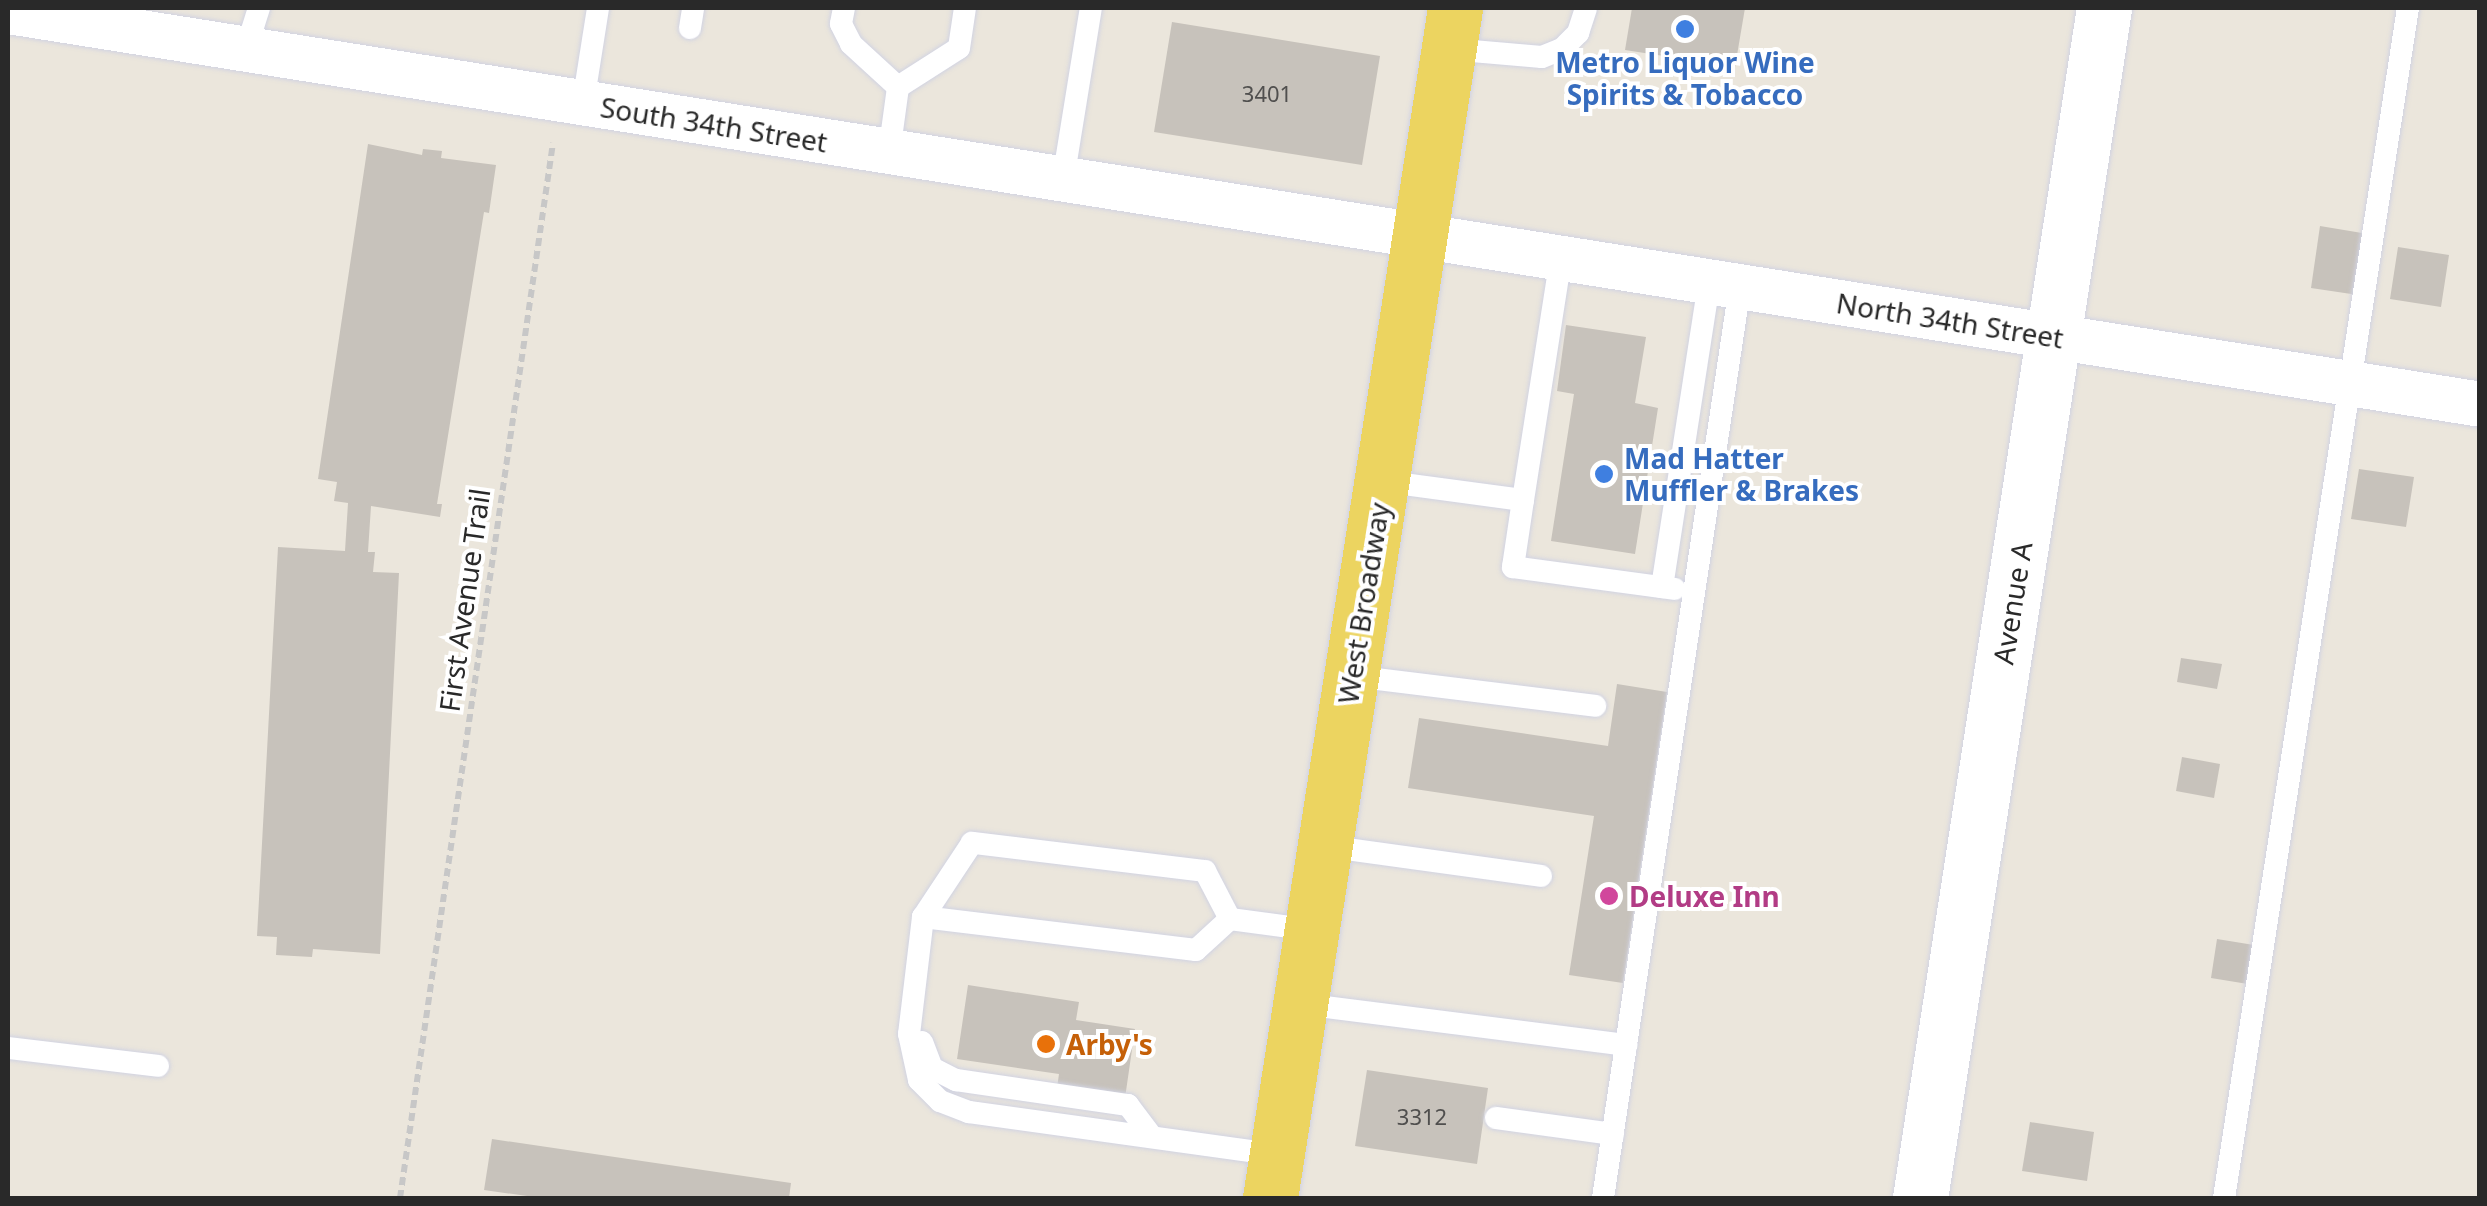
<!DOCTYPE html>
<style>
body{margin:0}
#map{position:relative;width:2487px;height:1206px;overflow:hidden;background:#ebe6dc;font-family:"Noto Sans",sans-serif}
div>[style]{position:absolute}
.building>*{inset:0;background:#c7c2bb}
.path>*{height:6px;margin-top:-3px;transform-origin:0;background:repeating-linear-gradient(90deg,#c7c7c7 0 8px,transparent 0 13px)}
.roads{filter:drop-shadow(0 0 2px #d1d3e2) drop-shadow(0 0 2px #d1d3e2)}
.lane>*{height:22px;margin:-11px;padding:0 11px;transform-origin:11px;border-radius:11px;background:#fff}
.street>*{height:45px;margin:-22.5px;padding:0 22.5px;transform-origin:22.5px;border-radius:22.5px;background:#fff}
.secondary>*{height:55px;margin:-27.5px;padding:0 27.5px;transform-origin:27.5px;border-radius:27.5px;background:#fff}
.primary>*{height:55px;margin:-27.5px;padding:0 27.5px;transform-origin:27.5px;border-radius:27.5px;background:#ecd460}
.dots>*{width:28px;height:28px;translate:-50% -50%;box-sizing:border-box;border:5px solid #fff;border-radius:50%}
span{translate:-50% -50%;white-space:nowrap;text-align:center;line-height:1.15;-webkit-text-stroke:8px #fff;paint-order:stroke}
.number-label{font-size:22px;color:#504f4e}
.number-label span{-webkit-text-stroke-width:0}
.shop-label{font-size:28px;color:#366cbe;font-weight:700}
.left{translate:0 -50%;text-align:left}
.street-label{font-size:28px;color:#292929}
.hotel-label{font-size:28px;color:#b23c85;font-weight:700}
.food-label{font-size:28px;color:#c56008;font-weight:700}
.frame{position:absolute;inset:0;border:10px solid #292929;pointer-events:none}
</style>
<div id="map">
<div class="building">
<i style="clip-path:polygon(1632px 8px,1745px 8px,1735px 67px,1625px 50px)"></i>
<i style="clip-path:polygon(1172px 22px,1380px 56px,1362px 165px,1154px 132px)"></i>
<i style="clip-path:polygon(368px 144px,422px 155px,423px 149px,442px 151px,441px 158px,496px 165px,489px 213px,484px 212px,437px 504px,442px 504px,440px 517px,371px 506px,368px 552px,375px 552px,373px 572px,399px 573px,380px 954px,313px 949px,312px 957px,276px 955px,277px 937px,257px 936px,278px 547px,345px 551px,348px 503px,334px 501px,337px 482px,318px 479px)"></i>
<i style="clip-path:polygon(2320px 226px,2368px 234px,2358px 295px,2311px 288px)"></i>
<i style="clip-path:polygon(2398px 247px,2449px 255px,2441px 307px,2390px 299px)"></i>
<i style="clip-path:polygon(1566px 325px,1646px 337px,1635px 403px,1658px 408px,1635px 554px,1551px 541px,1574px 394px,1557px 391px)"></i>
<i style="clip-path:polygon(2359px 469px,2414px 477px,2406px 527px,2351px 519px)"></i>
<i style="clip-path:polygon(2181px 658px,2222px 664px,2217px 689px,2177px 682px)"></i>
<i style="clip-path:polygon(1617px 684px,1667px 692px,1623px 983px,1569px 975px,1594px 816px,1408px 788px,1419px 718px,1608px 746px)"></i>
<i style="clip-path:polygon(2182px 757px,2220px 764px,2214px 798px,2176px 791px)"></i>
<i style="clip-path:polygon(2217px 939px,2260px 946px,2254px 985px,2211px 978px)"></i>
<i style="clip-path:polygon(968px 985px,1079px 1002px,1076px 1020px,1135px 1029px,1125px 1098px,1057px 1088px,1059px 1074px,957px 1059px)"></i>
<i style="clip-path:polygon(1367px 1070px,1488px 1088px,1477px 1164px,1355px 1146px)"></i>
<i style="clip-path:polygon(2030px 1122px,2094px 1132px,2087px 1181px,2022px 1171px)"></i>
<i style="clip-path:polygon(492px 1139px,791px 1183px,789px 1198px,541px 1198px,484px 1190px)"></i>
</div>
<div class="path">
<i style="left:400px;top:1198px;width:1066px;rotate:-81.75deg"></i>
</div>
<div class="roads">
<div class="lane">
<i style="left:844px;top:8px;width:16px;rotate:101deg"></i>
<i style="left:841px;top:24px;width:22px;rotate:63deg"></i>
<i style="left:851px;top:44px;width:64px;rotate:42.5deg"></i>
<i style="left:690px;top:28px;width:20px;rotate:-81deg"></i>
<i style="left:246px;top:49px;width:43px;rotate:-72.4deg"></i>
<i style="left:1449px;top:49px;width:93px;rotate:4.9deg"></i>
<i style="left:1542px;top:57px;width:22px;rotate:-22deg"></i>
<i style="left:1562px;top:49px;width:23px;rotate:-45deg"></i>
<i style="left:1578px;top:33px;width:26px;rotate:-72deg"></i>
<i style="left:583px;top:103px;width:96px;rotate:-81deg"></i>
<i style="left:889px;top:153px;width:67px;rotate:-82.2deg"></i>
<i style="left:898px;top:87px;width:72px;rotate:-32.6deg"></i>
<i style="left:959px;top:48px;width:40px;rotate:-81.5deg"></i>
<i style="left:1063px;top:180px;width:174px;rotate:-80.8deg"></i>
<i style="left:1382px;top:481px;width:142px;rotate:7.7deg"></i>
<i style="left:1523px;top:500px;width:245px;rotate:-81.1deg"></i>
<i style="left:1523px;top:500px;width:68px;rotate:98.5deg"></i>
<i style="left:1513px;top:567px;width:163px;rotate:7.7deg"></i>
<i style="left:1662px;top:587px;width:309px;rotate:-81.2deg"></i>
<i style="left:1352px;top:676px;width:245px;rotate:7deg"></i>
<i style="left:1325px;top:846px;width:218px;rotate:7.9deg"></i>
<i style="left:923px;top:917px;width:275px;rotate:6.9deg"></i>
<i style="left:1196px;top:950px;width:46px;rotate:-42.4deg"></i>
<i style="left:1230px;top:919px;width:83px;rotate:7.6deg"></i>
<i style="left:1230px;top:919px;width:54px;rotate:-117.5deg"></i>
<i style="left:1205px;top:871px;width:235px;rotate:-173.1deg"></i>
<i style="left:972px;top:843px;width:89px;rotate:123.5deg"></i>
<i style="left:923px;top:917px;width:118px;rotate:96.8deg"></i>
<i style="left:909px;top:1034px;width:47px;rotate:77.7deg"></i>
<i style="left:919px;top:1080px;width:30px;rotate:45deg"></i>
<i style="left:940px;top:1101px;width:31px;rotate:21deg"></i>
<i style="left:969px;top:1112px;width:311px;rotate:7.9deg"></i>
<i style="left:1302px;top:1004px;width:327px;rotate:7.2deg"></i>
<i style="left:922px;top:1042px;width:28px;rotate:69deg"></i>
<i style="left:932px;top:1068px;width:27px;rotate:27deg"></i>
<i style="left:956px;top:1080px;width:174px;rotate:8.3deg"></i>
<i style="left:1128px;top:1105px;width:38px;rotate:53deg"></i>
<i style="left:8px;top:1048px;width:151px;rotate:6.8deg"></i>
<i style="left:1496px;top:1118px;width:118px;rotate:7.8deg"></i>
<i style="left:1603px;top:1198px;width:921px;rotate:-81.45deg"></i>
<i style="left:2224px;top:1198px;width:1204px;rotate:-81.21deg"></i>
</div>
<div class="street">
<i style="left:8px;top:11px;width:2503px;rotate:9.03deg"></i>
</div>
<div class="secondary">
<i style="left:1920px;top:1198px;width:1204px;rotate:-81.21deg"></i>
</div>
<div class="primary">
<i style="left:1270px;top:1198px;width:1204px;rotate:-81.16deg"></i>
</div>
</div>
<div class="dots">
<i style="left:1685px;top:29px;background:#3f7fe0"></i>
<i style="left:1604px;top:474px;background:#3f7fe0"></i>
<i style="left:1609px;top:896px;background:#d1479c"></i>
<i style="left:1046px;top:1044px;background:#e8710a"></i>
</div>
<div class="number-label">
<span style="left:1267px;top:94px">3401</span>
<span style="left:1422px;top:1117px">3312</span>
</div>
<div class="shop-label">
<span style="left:1685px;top:78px">Metro Liquor Wine<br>Spirits &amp; Tobacco</span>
<span class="left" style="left:1624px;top:474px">Mad Hatter<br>Muffler &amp; Brakes</span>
</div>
<div class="street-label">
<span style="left:714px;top:124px;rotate:9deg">South 34th Street</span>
<span style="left:1950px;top:320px;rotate:9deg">North 34th Street</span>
<span style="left:464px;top:600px;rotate:-82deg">First Avenue Trail</span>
<span style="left:1363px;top:603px;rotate:-81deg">West Broadway</span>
<span style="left:2012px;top:603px;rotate:-81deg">Avenue A</span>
</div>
<div class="hotel-label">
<span class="left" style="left:1629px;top:896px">Deluxe Inn</span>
</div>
<div class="food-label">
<span class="left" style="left:1066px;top:1044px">Arby's</span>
</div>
<div class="frame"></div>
</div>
